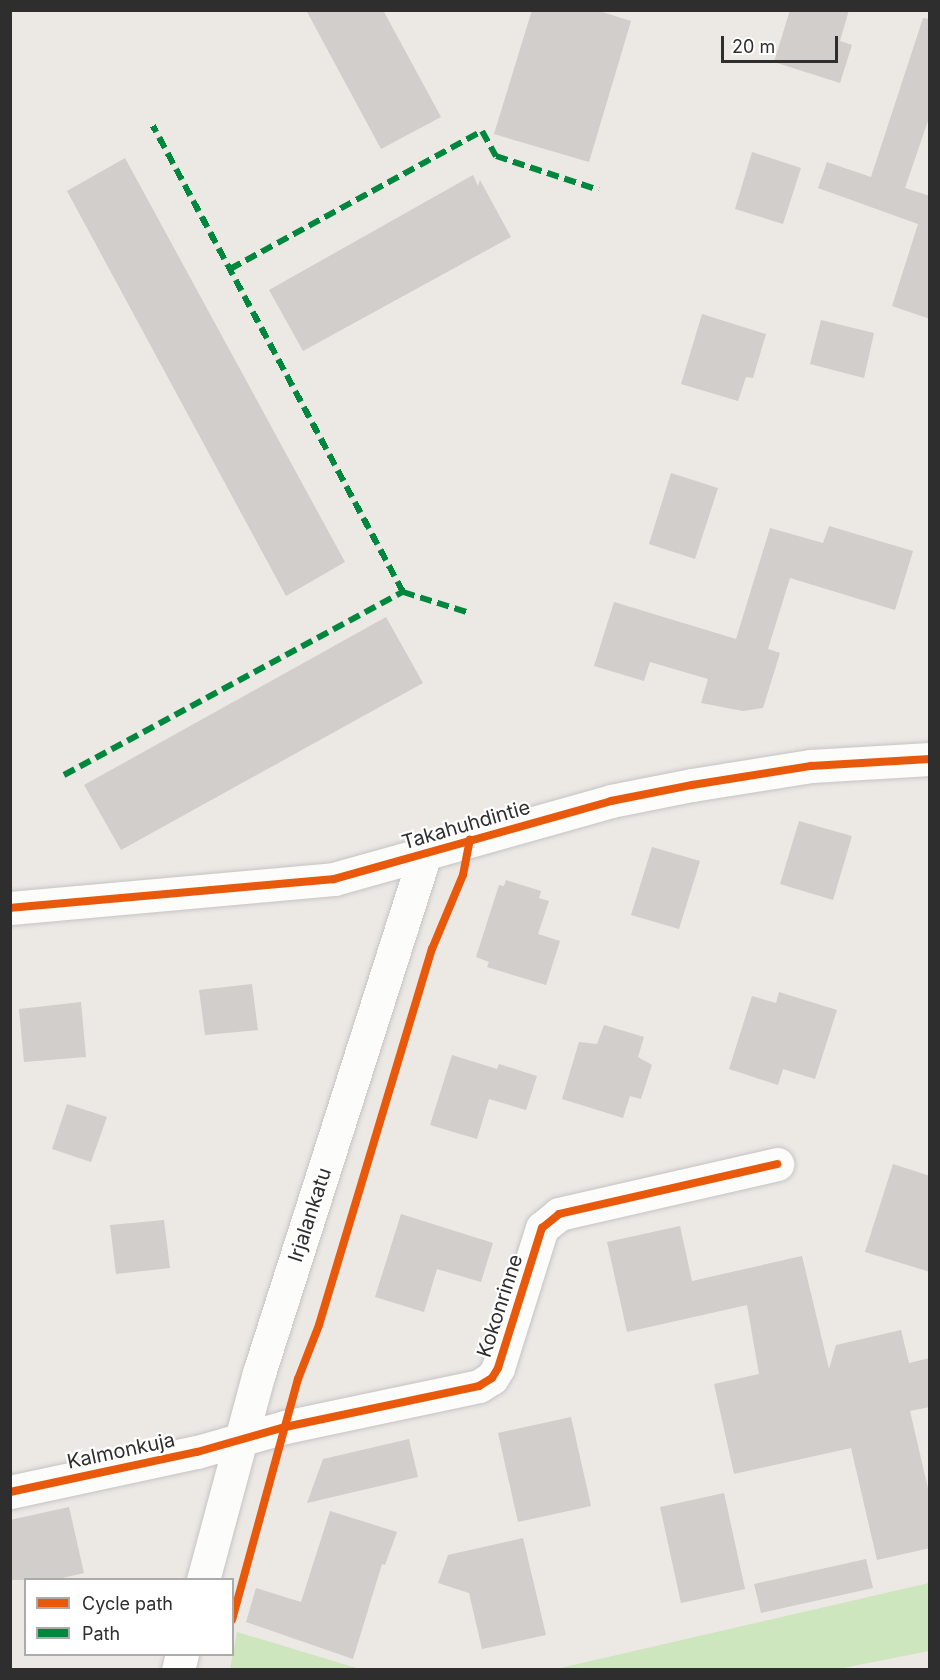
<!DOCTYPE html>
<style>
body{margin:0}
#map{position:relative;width:940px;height:1680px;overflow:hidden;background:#ece8e4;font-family:Inter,sans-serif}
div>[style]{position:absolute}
.green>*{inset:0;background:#cee6be}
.building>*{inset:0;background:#d1cecb}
.roads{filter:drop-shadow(0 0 2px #c5c4c5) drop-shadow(0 0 2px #c5c4c5)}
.minor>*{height:33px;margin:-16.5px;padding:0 16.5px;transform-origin:16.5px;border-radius:16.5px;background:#fcfcfb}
.quiet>*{height:6px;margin-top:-3px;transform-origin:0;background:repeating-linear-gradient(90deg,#00873e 0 12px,transparent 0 18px)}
.cycleway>*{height:8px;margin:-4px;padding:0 4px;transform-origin:4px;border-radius:4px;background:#e8590c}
span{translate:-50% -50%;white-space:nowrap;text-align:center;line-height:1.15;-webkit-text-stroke:4.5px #fff;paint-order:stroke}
.street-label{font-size:20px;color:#2e2e2e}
.frame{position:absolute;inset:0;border:12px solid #2e2e2e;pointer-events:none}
.legend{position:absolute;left:24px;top:1578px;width:210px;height:78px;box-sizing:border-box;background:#fff;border:2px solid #ababab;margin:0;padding:8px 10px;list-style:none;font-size:18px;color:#2e2e2e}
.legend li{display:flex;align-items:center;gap:12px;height:30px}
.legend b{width:30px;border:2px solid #ababab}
.scale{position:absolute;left:721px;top:36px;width:117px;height:27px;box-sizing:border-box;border:3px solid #2e2e2e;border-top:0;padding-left:8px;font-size:18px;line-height:21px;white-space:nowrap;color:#2e2e2e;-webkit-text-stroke:4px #fff;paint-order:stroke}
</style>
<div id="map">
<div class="green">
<i style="clip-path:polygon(929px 1583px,929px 1651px,833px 1670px,556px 1669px)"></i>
<i style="clip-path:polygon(237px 1632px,360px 1669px,230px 1669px)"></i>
</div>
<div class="building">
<i style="clip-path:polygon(306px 10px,383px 10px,441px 117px,381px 149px)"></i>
<i style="clip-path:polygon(532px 10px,596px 10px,631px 21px,589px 162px,494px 134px)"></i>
<i style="clip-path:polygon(790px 10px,849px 10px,840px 41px,852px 45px,840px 83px,774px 62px)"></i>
<i style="clip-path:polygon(923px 18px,930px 19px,930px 115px,905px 188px,930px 196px,930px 319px,892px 306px,918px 224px,818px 188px,827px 162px,871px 177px)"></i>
<i style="clip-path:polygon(752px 152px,801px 168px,783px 224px,735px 209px)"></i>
<i style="clip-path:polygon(125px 158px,345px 562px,286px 596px,67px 191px)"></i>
<i style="clip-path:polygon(473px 175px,478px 186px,480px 180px,511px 237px,303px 351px,269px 290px)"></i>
<i style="clip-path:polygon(702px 314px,766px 334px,753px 378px,746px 377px,738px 401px,681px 384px)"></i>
<i style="clip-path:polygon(821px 320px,874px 333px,864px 378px,810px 364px)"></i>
<i style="clip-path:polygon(671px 473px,718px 488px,695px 559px,649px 544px)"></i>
<i style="clip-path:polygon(829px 526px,913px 551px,895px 610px,790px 578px,768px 649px,780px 653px,763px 708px,743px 711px,701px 703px,708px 679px,650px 662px,644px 681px,594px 666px,614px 602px,736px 639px,770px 528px,823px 543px)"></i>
<i style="clip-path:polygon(386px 617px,423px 683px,121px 850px,84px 785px)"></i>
<i style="clip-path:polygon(799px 821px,852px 836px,833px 900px,780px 884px)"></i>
<i style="clip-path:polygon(652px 847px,700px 861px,679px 929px,631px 915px)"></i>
<i style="clip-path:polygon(506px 880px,541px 891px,539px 898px,549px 901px,538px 934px,560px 941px,546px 985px,487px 967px,489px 962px,476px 957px,499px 885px,504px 886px)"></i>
<i style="clip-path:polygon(252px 984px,258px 1030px,205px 1035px,199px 990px)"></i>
<i style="clip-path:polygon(779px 992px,837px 1010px,815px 1079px,783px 1069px,778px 1085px,729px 1069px,752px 996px,776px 1003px)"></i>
<i style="clip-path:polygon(81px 1002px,86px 1057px,24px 1062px,19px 1009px)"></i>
<i style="clip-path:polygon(604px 1025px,644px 1037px,638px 1057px,652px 1065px,641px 1099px,630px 1096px,623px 1118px,562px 1099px,579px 1042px,597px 1044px)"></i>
<i style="clip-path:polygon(452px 1055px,497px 1069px,499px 1064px,537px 1076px,526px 1110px,489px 1099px,477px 1139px,430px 1125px)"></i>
<i style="clip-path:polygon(67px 1104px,107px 1117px,91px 1162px,52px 1149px)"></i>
<i style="clip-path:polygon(893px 1164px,930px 1176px,930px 1272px,865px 1252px)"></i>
<i style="clip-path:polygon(401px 1214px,493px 1243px,481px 1282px,437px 1269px,424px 1312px,375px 1297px)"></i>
<i style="clip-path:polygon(164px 1220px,170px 1268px,116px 1274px,110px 1225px)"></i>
<i style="clip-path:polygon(680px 1226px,692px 1281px,802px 1256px,829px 1369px,836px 1345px,901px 1330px,909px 1363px,930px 1358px,930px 1407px,910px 1411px,930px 1497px,930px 1548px,877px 1560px,851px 1448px,734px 1474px,714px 1384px,759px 1374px,747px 1305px,627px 1332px,607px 1242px)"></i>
<i style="clip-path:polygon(571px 1417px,591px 1506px,518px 1522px,498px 1433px)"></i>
<i style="clip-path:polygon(409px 1439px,418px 1477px,307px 1503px,323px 1459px)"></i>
<i style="clip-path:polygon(724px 1493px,745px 1589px,681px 1603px,660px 1507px)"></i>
<i style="clip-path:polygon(69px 1507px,84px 1573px,54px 1580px,10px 1580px,10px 1520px)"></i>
<i style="clip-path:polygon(330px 1511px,397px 1532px,385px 1565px,382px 1564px,353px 1659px,246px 1622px,256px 1588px,301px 1602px)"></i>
<i style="clip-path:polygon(523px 1538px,546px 1635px,482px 1649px,469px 1593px,438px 1583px,448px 1555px)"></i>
<i style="clip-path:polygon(866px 1559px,873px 1588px,761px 1613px,754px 1584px)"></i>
</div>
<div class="roads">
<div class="minor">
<i style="left:10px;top:908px;width:325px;rotate:-5.1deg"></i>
<i style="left:334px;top:879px;width:288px;rotate:-15.7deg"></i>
<i style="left:611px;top:801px;width:83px;rotate:-11.2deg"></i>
<i style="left:692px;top:785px;width:121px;rotate:-9.1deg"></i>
<i style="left:811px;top:766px;width:119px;rotate:-3.4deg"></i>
<i style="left:10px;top:1492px;width:191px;rotate:-12.1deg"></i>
<i style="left:197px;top:1452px;width:91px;rotate:-15.9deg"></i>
<i style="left:285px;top:1427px;width:198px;rotate:-11.9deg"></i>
<i style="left:479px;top:1386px;width:15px;rotate:-32deg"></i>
<i style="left:492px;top:1378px;width:12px;rotate:-59deg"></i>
<i style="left:498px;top:1368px;width:147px;rotate:-72.6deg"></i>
<i style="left:542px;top:1228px;width:22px;rotate:-39deg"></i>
<i style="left:559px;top:1214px;width:224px;rotate:-12.9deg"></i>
<i style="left:203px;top:1580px;width:214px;rotate:-74.9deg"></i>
<i style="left:259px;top:1373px;width:545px;rotate:-72.26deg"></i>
<i style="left:178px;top:1670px;width:16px;rotate:-76deg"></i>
</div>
</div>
<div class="quiet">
<i style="left:230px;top:269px;width:287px;rotate:-28.7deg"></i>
<i style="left:482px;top:131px;width:29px;rotate:61deg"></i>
<i style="left:496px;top:156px;width:108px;rotate:18.3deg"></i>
<i style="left:403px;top:592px;width:67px;rotate:17.4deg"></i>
<i style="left:64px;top:775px;width:385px;rotate:-28.4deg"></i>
<i style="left:403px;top:592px;width:529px;rotate:-118.21deg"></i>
</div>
<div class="cycleway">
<i style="left:10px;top:908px;width:325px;rotate:-5.1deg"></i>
<i style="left:334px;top:879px;width:288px;rotate:-15.7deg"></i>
<i style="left:611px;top:801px;width:83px;rotate:-11.2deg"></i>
<i style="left:692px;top:785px;width:121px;rotate:-9.1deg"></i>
<i style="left:811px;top:766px;width:119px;rotate:-3.4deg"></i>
<i style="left:10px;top:1492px;width:191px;rotate:-12.1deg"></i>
<i style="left:197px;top:1452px;width:91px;rotate:-15.9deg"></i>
<i style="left:285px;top:1427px;width:198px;rotate:-11.9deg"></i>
<i style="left:479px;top:1386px;width:15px;rotate:-32deg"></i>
<i style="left:492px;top:1378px;width:12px;rotate:-59deg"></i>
<i style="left:498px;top:1368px;width:147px;rotate:-72.6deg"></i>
<i style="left:542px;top:1228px;width:22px;rotate:-39deg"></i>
<i style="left:559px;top:1214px;width:224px;rotate:-12.9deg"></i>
<i style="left:232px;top:1620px;width:250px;rotate:-74.7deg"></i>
<i style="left:298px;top:1379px;width:58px;rotate:-68.7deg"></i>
<i style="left:319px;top:1325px;width:393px;rotate:-73.3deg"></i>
<i style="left:432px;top:949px;width:80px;rotate:-67.3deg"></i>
<i style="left:463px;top:875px;width:36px;rotate:-79deg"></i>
</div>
<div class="street-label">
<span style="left:466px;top:825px;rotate:-16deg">Takahuhdintie</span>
<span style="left:310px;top:1215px;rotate:-72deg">Irjalankatu</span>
<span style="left:500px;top:1306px;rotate:-72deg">Kokonrinne</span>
<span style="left:121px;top:1451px;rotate:-12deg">Kalmonkuja</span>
</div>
<div class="frame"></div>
<ul class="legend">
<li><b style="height:8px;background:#e8590c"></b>Cycle path</li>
<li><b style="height:8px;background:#00873e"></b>Path</li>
</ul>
<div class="scale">20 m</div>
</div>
